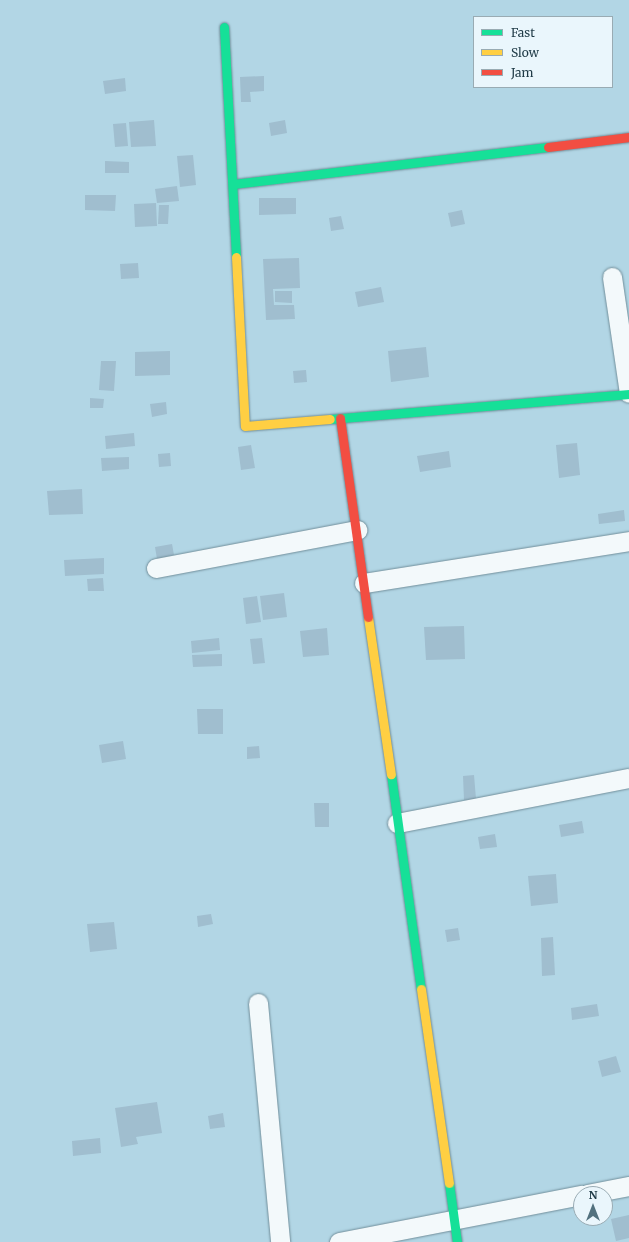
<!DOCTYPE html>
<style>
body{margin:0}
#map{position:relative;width:629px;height:1242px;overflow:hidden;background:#b2d6e5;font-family:Merriweather,serif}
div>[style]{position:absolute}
.building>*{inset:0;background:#a0becf}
.roads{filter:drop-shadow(0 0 1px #718e9a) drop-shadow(0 0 1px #718e9a)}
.street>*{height:19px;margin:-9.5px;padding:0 9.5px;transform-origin:9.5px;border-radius:9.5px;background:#f3f9fb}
.fast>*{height:9px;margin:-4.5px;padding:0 4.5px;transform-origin:4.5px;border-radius:4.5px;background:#16e098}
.slow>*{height:9px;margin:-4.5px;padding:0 4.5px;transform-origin:4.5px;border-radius:4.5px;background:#ffcf43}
.jam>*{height:9px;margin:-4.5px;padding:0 4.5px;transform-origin:4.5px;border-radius:4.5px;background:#f24e42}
span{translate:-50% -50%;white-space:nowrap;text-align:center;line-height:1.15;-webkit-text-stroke:3.5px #eaf6fc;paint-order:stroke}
.legend{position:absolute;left:473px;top:16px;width:140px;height:72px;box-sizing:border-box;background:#eaf6fc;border:1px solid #99abb3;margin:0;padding:5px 7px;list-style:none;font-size:12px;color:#1f3a46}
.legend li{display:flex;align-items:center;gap:8px;height:20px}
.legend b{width:20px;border:1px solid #99abb3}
.north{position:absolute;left:573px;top:1186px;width:40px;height:40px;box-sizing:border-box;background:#eaf6fc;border:1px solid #99abb3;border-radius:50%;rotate:0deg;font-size:11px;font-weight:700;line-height:16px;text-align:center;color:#1f3a46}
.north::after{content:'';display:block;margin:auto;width:14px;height:18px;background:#52717e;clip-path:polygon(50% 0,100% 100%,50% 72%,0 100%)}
</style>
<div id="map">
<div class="building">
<i style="clip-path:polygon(264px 76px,264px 91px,250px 92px,251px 102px,241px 102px,240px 77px)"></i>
<i style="clip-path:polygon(125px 78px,126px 91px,105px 94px,103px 81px)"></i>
<i style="clip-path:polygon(154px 120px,156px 146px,131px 147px,129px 122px)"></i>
<i style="clip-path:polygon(285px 120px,287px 133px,271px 136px,269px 123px)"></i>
<i style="clip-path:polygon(126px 123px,128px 146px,115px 147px,113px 124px)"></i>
<i style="clip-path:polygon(193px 155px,196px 185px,180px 187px,177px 156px)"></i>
<i style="clip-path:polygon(105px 161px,129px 162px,129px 173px,105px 173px)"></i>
<i style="clip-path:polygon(177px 186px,179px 201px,157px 203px,155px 189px)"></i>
<i style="clip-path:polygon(85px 195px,116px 195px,115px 211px,85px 210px)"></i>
<i style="clip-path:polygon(259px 198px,296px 198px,296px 214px,259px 215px)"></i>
<i style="clip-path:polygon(156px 203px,157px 226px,135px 227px,134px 204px)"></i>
<i style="clip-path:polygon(159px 205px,169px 205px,168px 224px,158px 224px)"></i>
<i style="clip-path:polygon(462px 210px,465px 224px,451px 227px,448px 213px)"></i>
<i style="clip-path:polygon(341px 216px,344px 229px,331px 231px,329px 218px)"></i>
<i style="clip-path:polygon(299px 258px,300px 288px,273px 289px,274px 305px,294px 305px,295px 319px,266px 320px,263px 259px)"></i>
<i style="clip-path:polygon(138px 263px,139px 278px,121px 279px,120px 264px)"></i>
<i style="clip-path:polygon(381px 287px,384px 302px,358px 307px,355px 292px)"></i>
<i style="clip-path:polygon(275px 291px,292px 291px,292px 303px,275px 302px)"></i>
<i style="clip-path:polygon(426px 347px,429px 377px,391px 382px,388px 351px)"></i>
<i style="clip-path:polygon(170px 351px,170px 375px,135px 376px,135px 352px)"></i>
<i style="clip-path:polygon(101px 361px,116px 361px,114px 391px,99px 390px)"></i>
<i style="clip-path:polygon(306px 370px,307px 382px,294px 383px,293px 371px)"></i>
<i style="clip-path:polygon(90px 398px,104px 399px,103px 408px,90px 408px)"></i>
<i style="clip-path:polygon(166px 402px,167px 414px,152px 417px,150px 404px)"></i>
<i style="clip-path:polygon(134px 433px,135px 446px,106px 449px,105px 436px)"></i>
<i style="clip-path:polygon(577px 443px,580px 475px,559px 478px,556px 445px)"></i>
<i style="clip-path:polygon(251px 445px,255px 468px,241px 470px,238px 447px)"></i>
<i style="clip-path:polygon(449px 451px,451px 467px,420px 472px,417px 456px)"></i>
<i style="clip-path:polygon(170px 453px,171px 466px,159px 467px,158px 454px)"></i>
<i style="clip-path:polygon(129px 457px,129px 469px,102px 471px,101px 458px)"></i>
<i style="clip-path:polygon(82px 489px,83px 514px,49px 515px,47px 491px)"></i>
<i style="clip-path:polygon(624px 510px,625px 521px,599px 524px,598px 514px)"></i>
<i style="clip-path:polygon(172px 544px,174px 555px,157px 559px,155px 547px)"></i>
<i style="clip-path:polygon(104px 558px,104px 574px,65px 576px,64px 560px)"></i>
<i style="clip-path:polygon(103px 578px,104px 591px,88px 591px,87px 579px)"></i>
<i style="clip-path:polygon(284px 593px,287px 617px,263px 620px,260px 596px)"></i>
<i style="clip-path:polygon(257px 596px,261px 622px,246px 624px,243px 598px)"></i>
<i style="clip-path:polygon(464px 626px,465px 659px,426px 660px,424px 627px)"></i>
<i style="clip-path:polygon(327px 628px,329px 655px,303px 657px,300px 631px)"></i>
<i style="clip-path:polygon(219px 638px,220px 650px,192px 653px,191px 641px)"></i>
<i style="clip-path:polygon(262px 638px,265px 663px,253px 664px,250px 639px)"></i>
<i style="clip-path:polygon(222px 654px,222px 666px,193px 667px,192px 655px)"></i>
<i style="clip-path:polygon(197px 709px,223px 709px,223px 734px,198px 734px)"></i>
<i style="clip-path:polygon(123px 741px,126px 759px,102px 763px,99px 745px)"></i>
<i style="clip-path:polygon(259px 746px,260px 758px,247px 759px,247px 747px)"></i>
<i style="clip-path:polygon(474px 775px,476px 799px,464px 800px,463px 776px)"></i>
<i style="clip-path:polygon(314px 803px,329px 803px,329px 827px,315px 827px)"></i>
<i style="clip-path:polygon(582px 821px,584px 833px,561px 837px,559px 825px)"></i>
<i style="clip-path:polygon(495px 834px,497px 847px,480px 849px,478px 837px)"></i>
<i style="clip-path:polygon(556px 874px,558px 903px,531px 906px,528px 876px)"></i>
<i style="clip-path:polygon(211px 914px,213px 924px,198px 927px,197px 916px)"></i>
<i style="clip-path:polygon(114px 922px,117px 949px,90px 952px,87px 924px)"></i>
<i style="clip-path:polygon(458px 928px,460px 940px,447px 942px,445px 930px)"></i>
<i style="clip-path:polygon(553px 937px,555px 975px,542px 976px,541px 938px)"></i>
<i style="clip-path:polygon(597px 1004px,599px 1016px,572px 1020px,571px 1008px)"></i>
<i style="clip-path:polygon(616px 1056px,621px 1072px,602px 1077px,598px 1061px)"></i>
<i style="clip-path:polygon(157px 1102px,162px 1133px,136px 1137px,138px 1144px,121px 1147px,115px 1108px)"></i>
<i style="clip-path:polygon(223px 1113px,225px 1127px,210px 1129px,208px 1116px)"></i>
<i style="clip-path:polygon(100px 1138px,101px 1153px,73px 1156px,72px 1141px)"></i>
<i style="clip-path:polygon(629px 1215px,629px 1238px,616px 1241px,611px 1219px)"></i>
</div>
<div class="roads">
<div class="street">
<i style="left:612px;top:277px;width:117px;rotate:81.7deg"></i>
<i style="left:156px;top:568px;width:205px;rotate:-10.7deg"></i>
<i style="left:364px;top:583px;width:268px;rotate:-9deg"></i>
<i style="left:397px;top:823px;width:236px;rotate:-11deg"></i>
<i style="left:258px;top:1003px;width:240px;rotate:84.7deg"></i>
<i style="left:587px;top:1194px;width:43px;rotate:-10.8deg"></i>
<i style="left:339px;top:1242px;width:247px;rotate:-11deg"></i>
</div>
<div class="fast">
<i style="left:224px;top:27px;width:230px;rotate:87deg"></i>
<i style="left:233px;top:184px;width:317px;rotate:-6.7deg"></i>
<i style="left:330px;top:419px;width:300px;rotate:-4.8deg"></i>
<i style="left:391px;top:774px;width:217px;rotate:82.1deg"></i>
<i style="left:449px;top:1183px;width:60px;rotate:82.3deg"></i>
</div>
<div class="slow">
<i style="left:236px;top:257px;width:169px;rotate:87deg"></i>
<i style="left:245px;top:426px;width:85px;rotate:-4.7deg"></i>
<i style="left:368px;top:617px;width:159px;rotate:81.7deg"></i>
<i style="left:421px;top:989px;width:196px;rotate:81.8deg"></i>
</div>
<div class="jam">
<i style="left:548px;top:147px;width:82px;rotate:-7deg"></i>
<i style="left:340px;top:418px;width:201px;rotate:82deg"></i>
</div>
</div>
<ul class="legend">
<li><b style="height:5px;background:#16e098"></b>Fast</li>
<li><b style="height:5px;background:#ffcf43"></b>Slow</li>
<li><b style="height:5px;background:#f24e42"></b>Jam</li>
</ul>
<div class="north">N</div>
</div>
